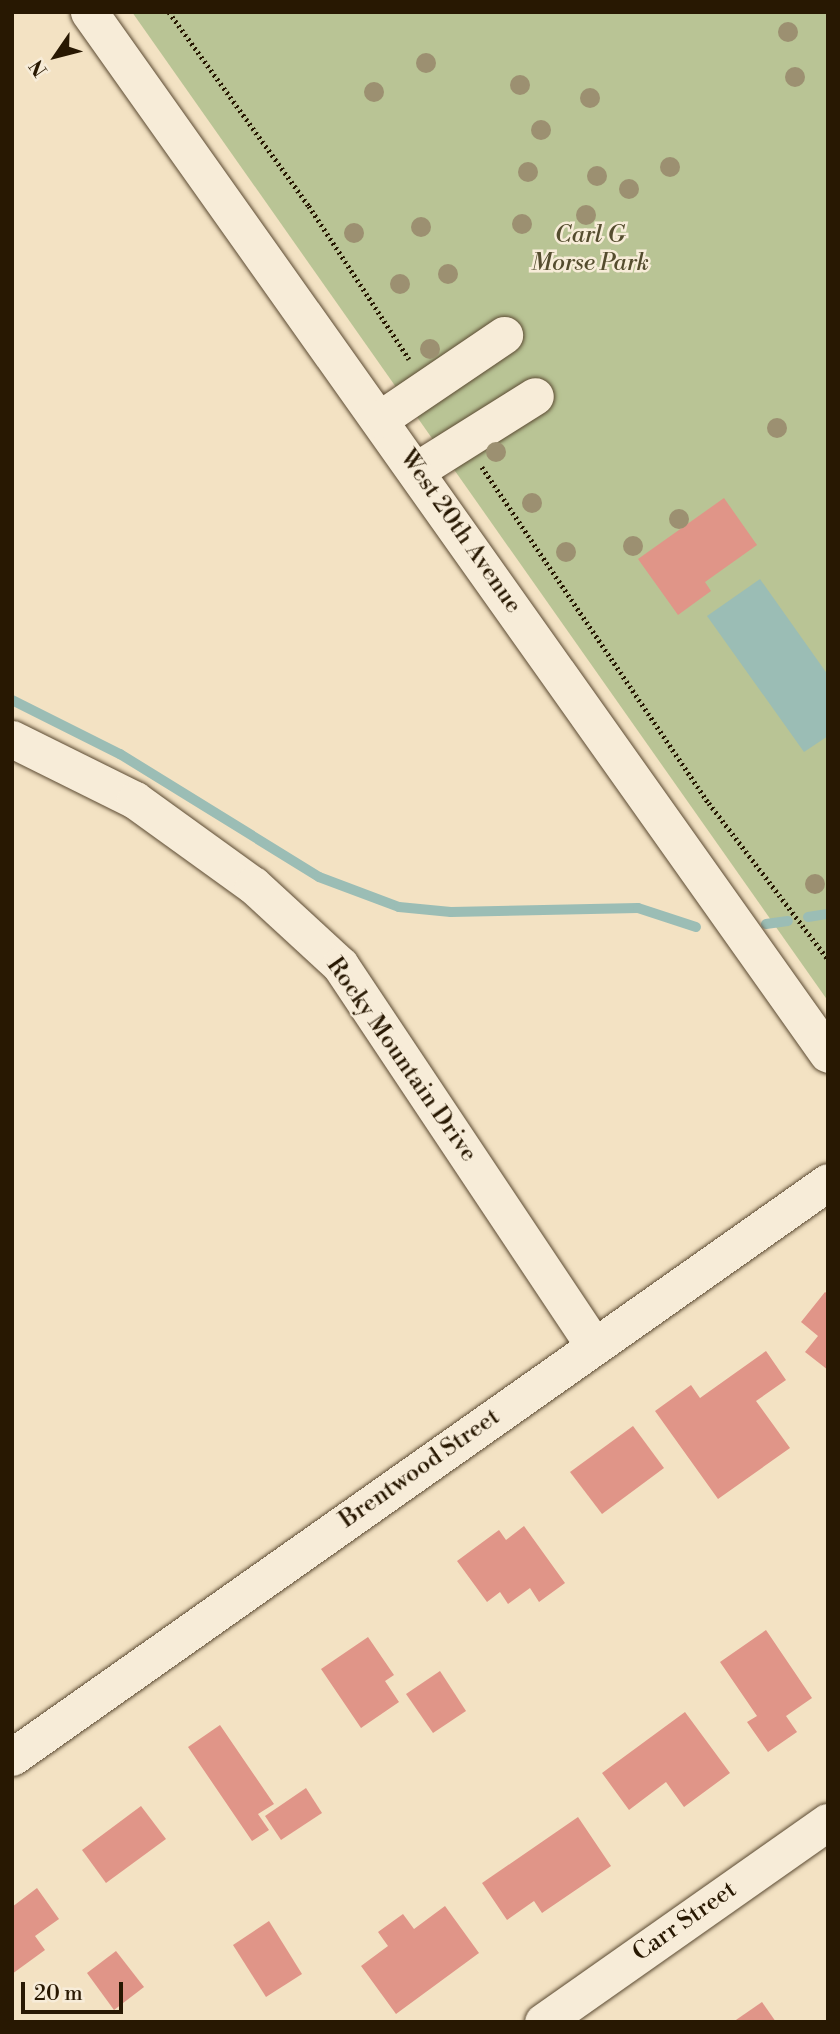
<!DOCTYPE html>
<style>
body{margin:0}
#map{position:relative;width:840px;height:2034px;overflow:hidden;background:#f3e2c3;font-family:"Libre Bodoni",serif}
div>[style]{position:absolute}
.green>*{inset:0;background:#b9c495}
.water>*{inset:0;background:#9bbdb5}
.stream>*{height:10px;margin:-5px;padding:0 5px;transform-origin:5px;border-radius:5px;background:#9bbdb5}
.building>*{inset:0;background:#e09588}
.path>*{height:4.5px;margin-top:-2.25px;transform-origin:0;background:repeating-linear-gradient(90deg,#281802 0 2px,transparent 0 5.5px)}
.roads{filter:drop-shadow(0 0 2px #5b4a32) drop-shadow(0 0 2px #5b4a32)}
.minor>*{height:37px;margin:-18.5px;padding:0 18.5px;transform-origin:18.5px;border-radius:18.5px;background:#f7ecd8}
.trees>*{width:20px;height:20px;margin:-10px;border-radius:50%;background:#9c9071}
span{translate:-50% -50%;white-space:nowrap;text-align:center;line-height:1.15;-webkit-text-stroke:5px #f7ecd8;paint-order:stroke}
.park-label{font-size:24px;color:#544c2e;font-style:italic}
.street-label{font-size:24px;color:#281802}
.frame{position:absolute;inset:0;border:14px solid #281802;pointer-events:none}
.north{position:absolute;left:21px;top:21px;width:70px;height:70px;-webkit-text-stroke:5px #f7ecd8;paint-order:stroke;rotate:235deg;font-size:19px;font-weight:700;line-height:28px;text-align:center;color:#281802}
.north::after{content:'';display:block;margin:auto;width:24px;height:32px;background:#281802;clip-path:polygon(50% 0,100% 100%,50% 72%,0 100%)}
.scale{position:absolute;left:21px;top:1982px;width:102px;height:32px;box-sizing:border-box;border:4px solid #281802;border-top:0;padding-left:9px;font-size:21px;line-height:24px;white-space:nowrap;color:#281802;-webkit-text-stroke:5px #f7ecd8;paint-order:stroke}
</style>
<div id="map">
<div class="green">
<i style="clip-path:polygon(132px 12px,828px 12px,828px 1001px)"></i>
</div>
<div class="water">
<i style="clip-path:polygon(760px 579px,828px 675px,828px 736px,804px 752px,707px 616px)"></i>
</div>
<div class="stream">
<i style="left:12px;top:700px;width:121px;rotate:26.6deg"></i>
<i style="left:120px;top:754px;width:234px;rotate:31.7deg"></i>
<i style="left:319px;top:877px;width:85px;rotate:20.6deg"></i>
<i style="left:399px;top:907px;width:52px;rotate:5.5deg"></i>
<i style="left:451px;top:912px;width:187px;rotate:-1.2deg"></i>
<i style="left:638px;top:908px;width:61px;rotate:18.1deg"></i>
<i style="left:808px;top:917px;width:20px;rotate:-9deg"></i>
<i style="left:766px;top:924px;width:22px;rotate:-8deg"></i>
</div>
<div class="building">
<i style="clip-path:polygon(724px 498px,757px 545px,705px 582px,711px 591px,678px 615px,638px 559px)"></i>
<i style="clip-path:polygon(825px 1292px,828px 1294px,828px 1370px,805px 1352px,818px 1336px,801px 1322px)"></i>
<i style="clip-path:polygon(766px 1351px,786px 1380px,756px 1401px,790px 1448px,718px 1499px,655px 1411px,691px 1385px,700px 1398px)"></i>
<i style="clip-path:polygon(633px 1426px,664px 1468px,602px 1514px,570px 1472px)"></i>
<i style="clip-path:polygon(524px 1526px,565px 1583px,539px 1602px,530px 1588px,508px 1604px,500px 1592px,487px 1602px,457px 1561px,499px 1530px,506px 1540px)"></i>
<i style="clip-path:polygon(766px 1630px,812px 1698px,786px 1716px,797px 1732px,768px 1752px,747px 1722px,757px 1716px,720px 1662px)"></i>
<i style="clip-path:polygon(368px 1637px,394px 1675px,385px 1681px,399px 1702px,361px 1728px,321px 1669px)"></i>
<i style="clip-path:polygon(440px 1671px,466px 1711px,433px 1733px,406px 1694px)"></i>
<i style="clip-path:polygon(685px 1712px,730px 1773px,684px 1807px,666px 1782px,629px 1810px,602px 1773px)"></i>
<i style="clip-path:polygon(220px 1725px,274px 1804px,258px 1814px,269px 1830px,252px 1841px,188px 1747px)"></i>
<i style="clip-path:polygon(306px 1788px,322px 1813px,281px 1840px,265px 1816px)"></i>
<i style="clip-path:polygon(141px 1806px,166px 1839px,106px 1883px,82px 1850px)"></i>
<i style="clip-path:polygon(578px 1817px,611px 1866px,542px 1913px,534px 1901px,507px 1920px,482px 1883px)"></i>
<i style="clip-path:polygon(37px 1888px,59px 1919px,35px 1936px,45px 1950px,12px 1974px,12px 1907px)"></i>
<i style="clip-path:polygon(445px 1906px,479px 1953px,396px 2014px,361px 1966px,388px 1946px,378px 1932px,403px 1914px,414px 1929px)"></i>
<i style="clip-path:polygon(269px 1921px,302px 1974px,266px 1997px,233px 1945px)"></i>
<i style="clip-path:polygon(116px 1951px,144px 1987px,114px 2010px,87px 1973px)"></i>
<i style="clip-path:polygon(762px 2002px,776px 2022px,733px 2022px)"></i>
</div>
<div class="path">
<i style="left:169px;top:12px;width:239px;rotate:54.2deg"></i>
<i style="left:309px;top:206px;width:183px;rotate:56.8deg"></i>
<i style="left:482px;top:467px;width:405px;rotate:56deg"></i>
<i style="left:709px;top:803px;width:196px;rotate:52.7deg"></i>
</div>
<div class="roads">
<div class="minor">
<i style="left:89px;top:12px;width:1277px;rotate:54.66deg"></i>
<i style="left:380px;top:419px;width:150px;rotate:-34.1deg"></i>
<i style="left:417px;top:470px;width:139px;rotate:-32.1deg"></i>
<i style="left:12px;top:739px;width:137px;rotate:26.4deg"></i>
<i style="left:135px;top:800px;width:145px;rotate:35.8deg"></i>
<i style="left:253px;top:885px;width:118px;rotate:42.6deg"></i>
<i style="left:340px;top:965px;width:458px;rotate:56.3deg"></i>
<i style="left:12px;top:1757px;width:998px;rotate:-35.17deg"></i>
<i style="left:543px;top:2022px;width:348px;rotate:-35.1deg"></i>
</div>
</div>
<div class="trees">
<i style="left:788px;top:32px"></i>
<i style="left:426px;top:63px"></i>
<i style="left:795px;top:77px"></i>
<i style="left:520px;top:85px"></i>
<i style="left:374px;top:92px"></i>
<i style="left:590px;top:98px"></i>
<i style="left:541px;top:130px"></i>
<i style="left:670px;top:167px"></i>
<i style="left:528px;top:172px"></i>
<i style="left:597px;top:176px"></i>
<i style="left:629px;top:189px"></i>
<i style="left:586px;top:215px"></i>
<i style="left:522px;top:224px"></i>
<i style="left:421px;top:227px"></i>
<i style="left:354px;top:233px"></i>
<i style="left:448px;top:274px"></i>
<i style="left:400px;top:284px"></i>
<i style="left:430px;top:349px"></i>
<i style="left:777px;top:428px"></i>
<i style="left:496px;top:452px"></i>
<i style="left:532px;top:503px"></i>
<i style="left:679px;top:519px"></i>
<i style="left:633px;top:546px"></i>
<i style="left:566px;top:552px"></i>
<i style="left:815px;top:884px"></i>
</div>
<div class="park-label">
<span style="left:590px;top:250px">Carl G<br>Morse Park</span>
</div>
<div class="street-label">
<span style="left:460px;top:532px;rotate:55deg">West 20th Avenue</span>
<span style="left:401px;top:1060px;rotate:55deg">Rocky Mountain Drive</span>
<span style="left:420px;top:1469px;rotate:-35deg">Brentwood Street</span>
<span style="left:685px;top:1922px;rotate:-35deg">Carr Street</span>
</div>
<div class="frame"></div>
<div class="north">N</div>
<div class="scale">20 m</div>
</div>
